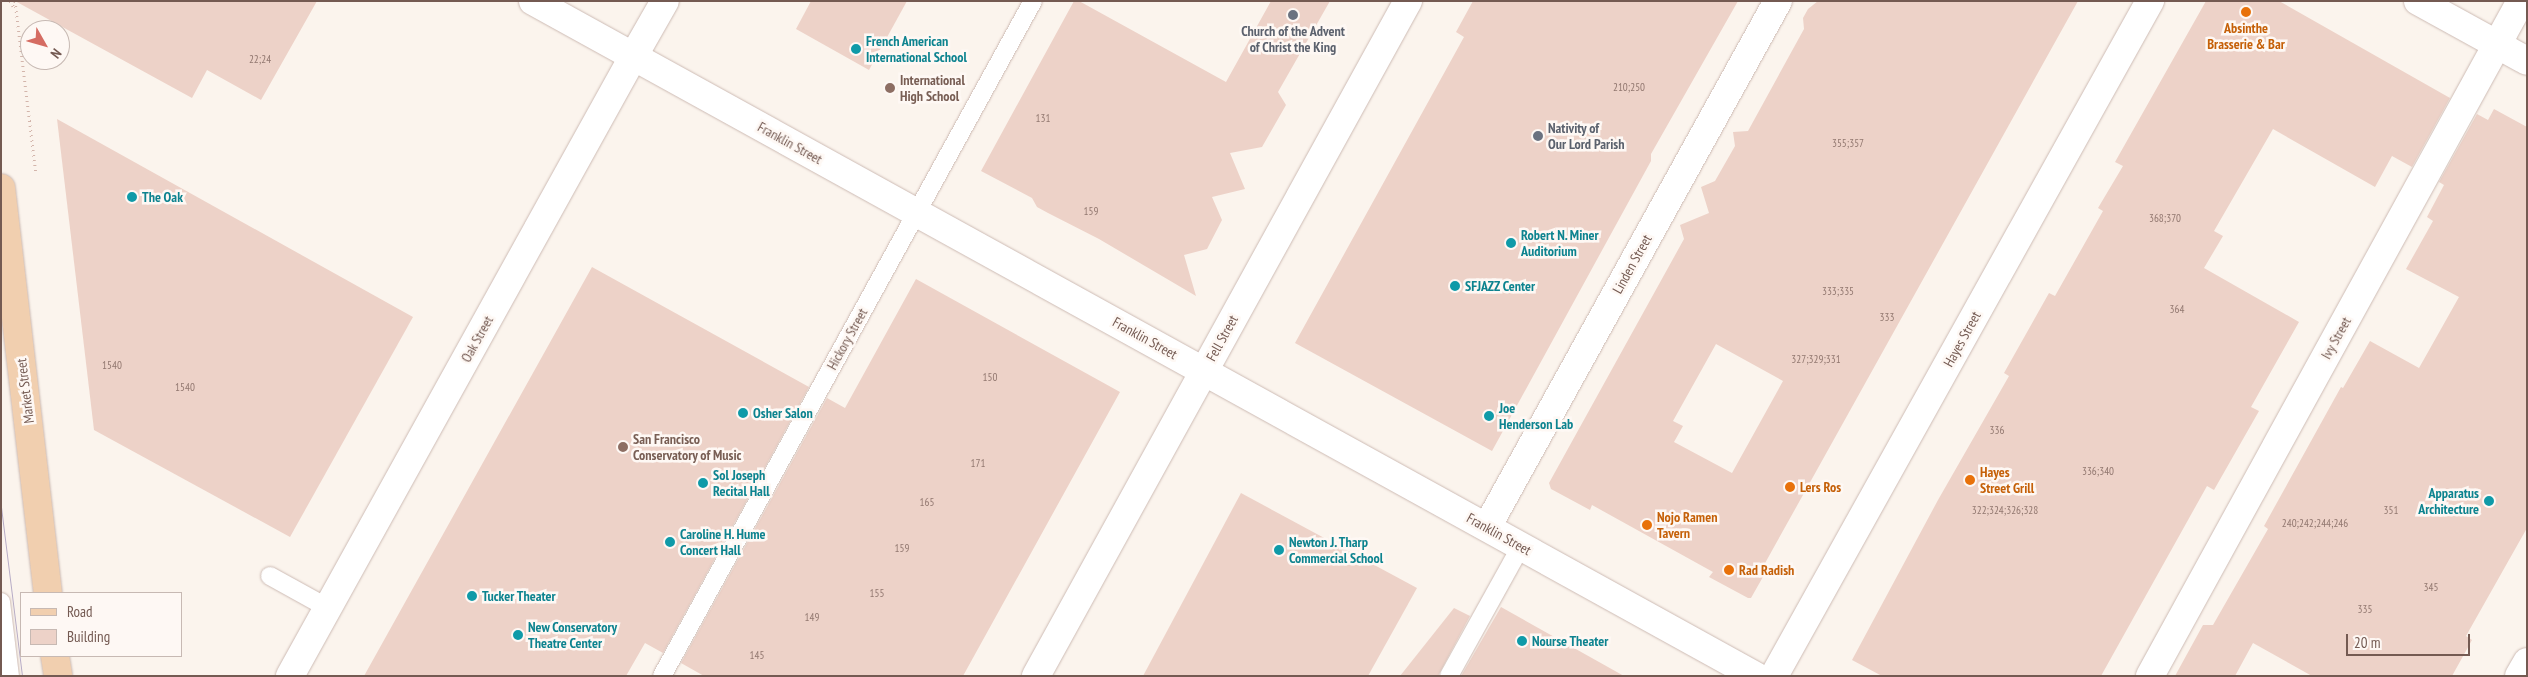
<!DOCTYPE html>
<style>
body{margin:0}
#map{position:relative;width:2528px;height:677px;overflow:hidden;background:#fbf4ed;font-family:"PT Sans Narrow",sans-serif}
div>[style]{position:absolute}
.building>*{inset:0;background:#edd2c8}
.path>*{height:3px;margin-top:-1.5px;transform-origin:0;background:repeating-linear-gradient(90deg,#d3b5ab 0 1px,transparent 0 5px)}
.roads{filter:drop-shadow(0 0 1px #cdbbb4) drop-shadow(0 0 1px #cdbbb4)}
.lane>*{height:18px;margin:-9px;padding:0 9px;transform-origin:9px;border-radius:9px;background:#fff}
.street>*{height:28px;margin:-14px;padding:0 14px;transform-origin:14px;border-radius:14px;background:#fff}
.secondary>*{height:28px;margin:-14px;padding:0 14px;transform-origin:14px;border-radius:14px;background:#fff}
.primary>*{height:28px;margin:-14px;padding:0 14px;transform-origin:14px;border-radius:14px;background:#f1cfaf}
.tram>*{height:1px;margin:-0.5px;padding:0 0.5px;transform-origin:0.5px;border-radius:0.5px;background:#b6abc5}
.dots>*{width:14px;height:14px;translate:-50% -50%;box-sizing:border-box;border:2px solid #fef8f4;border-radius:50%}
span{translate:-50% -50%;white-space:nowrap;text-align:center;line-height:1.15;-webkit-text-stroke:5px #fef8f4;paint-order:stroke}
.number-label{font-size:11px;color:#927870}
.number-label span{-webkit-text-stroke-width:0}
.food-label{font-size:14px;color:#c56008;font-weight:700}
.left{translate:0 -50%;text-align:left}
.worship-label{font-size:14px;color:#5b616d;font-weight:700}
.culture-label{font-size:14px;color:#0d838f;font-weight:700}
.right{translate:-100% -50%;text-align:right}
.education-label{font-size:14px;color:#785e54;font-weight:700}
.street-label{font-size:14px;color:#745a52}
.frame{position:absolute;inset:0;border:2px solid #745a52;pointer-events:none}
.legend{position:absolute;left:20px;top:592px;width:162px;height:65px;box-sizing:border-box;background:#fef8f4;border:1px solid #c7b9b3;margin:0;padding:6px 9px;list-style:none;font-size:15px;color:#745a52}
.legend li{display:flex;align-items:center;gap:10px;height:25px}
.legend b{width:25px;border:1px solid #c7b9b3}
.north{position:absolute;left:20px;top:20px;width:50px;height:50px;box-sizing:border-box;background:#fef8f4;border:1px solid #c7b9b3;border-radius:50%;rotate:128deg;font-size:14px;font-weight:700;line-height:20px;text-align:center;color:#745a52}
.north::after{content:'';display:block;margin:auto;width:18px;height:22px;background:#d56c62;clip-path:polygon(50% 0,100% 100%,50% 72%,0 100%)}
.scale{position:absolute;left:2346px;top:634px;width:124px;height:22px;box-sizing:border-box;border:2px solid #745a52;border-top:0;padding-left:6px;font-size:15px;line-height:18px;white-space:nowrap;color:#745a52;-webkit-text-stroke:4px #fef8f4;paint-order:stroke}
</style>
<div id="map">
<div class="building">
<i style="clip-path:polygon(15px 1px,317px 1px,261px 100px,207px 70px,192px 98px)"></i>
<i style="clip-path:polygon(811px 1px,907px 1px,869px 70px,796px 29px)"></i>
<i style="clip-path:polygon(1074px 1px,1079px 1px,1226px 82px,1271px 1px,1330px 1px,1278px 92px,1286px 105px,1262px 147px,1230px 153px,1245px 189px,1212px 197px,1222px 220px,1207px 249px,1184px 255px,1196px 296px,1099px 239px,1048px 213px,1037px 207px,1032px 198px,981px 171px)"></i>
<i style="clip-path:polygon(1473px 1px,1738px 1px,1651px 154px,1651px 161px,1492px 451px,1295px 343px,1464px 37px,1456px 32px)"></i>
<i style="clip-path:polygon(evenodd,1818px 1px,2078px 1px,1764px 565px,1768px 568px,1751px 598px,1748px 598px,1709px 577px,1713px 572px,1592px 505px,1590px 510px,1551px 489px,1549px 483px,1684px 239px,1680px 225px,1709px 213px,1701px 187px,1715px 181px,1735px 146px,1733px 132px,1748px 131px,1804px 29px,1803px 18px,1808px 9px,1818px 1px,1716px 344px,1783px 381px,1732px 473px,1674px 442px,1683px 426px,1673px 421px,1716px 344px)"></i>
<i style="clip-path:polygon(2206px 1px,2279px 1px,2450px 98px,2412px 167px,2392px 156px,2375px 187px,2273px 129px,2214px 231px,2223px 236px,2204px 268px,2299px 322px,2251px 407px,2259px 411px,2214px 490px,2207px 486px,2101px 676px,1882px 676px,1852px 660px,1938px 500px,2009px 376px,2004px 373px,2049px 293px,2055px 296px,2103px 211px,2098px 208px,2123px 166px,2115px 162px)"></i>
<i style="clip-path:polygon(2494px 109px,2527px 127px,2527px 528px,2466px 636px,2472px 640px,2452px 676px,2312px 676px,2253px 643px,2235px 676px,2175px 676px,2203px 625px,2213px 625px,2268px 529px,2264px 526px,2341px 387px,2343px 388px,2370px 341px,2419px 368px,2459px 297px,2406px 269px,2433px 221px,2427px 217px,2444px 185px,2439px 182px,2477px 114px,2488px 120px)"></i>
<i style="clip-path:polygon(57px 119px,413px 317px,290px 537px,94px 430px)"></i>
<i style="clip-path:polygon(592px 267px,809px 387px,663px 653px,645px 643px,626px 676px,364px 676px)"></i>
<i style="clip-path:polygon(916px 279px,1120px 392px,963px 676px,704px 676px,681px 663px,827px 398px,845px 408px)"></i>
<i style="clip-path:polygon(1241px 493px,1417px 588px,1368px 676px,1143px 676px)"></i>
<i style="clip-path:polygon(1501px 607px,1624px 676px,1461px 676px)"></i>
<i style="clip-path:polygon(1454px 608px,1470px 616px,1438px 676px,1400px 676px)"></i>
</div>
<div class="path">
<i style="left:10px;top:1px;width:9px;rotate:58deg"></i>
<i style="left:15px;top:1px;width:174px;rotate:83.1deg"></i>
</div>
<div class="roads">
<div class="lane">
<i style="left:270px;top:576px;width:66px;rotate:28.9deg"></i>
<i style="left:1px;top:602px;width:75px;rotate:83.1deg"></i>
<i style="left:662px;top:676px;width:770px;rotate:-61.21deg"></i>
<i style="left:1449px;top:676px;width:149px;rotate:-61deg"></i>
</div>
<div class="street">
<i style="left:1487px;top:527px;width:601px;rotate:-61.05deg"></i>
<i style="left:290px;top:676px;width:708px;rotate:-61.01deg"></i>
<i style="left:2150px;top:676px;width:770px;rotate:-61.21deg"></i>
<i style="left:2519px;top:676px;width:16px;rotate:-60deg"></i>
</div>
<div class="secondary">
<i style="left:533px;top:1px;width:1397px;rotate:28.9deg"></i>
<i style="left:2418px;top:1px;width:124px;rotate:28.8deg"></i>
<i style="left:633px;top:57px;width:64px;rotate:-60.3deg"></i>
<i style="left:1036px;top:676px;width:771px;rotate:-61.14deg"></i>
<i style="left:1774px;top:676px;width:773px;rotate:-60.88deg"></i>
</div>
<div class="primary">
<i style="left:1px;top:188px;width:408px;rotate:83.4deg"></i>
<i style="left:55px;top:656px;width:20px;rotate:81deg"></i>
</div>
</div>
<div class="tram">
<i style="left:1px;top:507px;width:170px;rotate:82.9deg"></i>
</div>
<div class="dots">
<i style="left:2246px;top:12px;background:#e8710a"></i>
<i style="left:1293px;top:15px;background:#6b7280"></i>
<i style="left:856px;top:49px;background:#0f9aa8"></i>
<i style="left:890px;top:88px;background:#8d6e63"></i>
<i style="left:1538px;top:136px;background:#6b7280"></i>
<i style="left:132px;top:197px;background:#0f9aa8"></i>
<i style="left:1511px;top:243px;background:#0f9aa8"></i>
<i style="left:1455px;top:286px;background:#0f9aa8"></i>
<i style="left:743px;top:413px;background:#0f9aa8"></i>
<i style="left:1489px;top:416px;background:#0f9aa8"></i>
<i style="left:623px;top:447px;background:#8d6e63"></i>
<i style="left:1970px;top:480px;background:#e8710a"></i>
<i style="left:703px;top:483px;background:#0f9aa8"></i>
<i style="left:1790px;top:487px;background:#e8710a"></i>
<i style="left:2489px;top:501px;background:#0f9aa8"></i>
<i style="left:1647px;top:525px;background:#e8710a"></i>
<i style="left:670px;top:542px;background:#0f9aa8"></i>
<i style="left:1279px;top:550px;background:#0f9aa8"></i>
<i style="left:1729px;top:570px;background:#e8710a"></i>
<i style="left:472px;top:596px;background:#0f9aa8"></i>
<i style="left:518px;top:635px;background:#0f9aa8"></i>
<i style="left:1522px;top:641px;background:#0f9aa8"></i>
</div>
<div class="number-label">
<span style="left:260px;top:59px">22;24</span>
<span style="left:1629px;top:87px">210;250</span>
<span style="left:1043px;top:118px">131</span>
<span style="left:1848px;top:143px">355;357</span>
<span style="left:1091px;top:211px">159</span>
<span style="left:2165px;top:218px">368;370</span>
<span style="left:1838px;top:291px">333;335</span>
<span style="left:2177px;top:309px">364</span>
<span style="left:1887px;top:317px">333</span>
<span style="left:1816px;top:359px">327;329;331</span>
<span style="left:112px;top:365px">1540</span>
<span style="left:990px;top:377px">150</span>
<span style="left:185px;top:387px">1540</span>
<span style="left:1997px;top:430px">336</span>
<span style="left:978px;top:463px">171</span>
<span style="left:2098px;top:471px">336;340</span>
<span style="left:927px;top:502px">165</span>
<span style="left:2005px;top:510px">322;324;326;328</span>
<span style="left:2391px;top:510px">351</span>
<span style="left:2315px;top:523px">240;242;244;246</span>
<span style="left:902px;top:548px">159</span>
<span style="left:2431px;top:587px">345</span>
<span style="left:877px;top:593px">155</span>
<span style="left:2365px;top:609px">335</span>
<span style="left:812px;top:617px">149</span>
<span style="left:757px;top:655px">145</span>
</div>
<div class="food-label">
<span style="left:2246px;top:36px">Absinthe<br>Brasserie &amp; Bar</span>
<span class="left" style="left:1980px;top:480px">Hayes<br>Street Grill</span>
<span class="left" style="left:1800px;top:487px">Lers Ros</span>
<span class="left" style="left:1657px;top:525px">Nojo Ramen<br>Tavern</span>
<span class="left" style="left:1739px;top:570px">Rad Radish</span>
</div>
<div class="worship-label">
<span style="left:1293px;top:39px">Church of the Advent<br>of Christ the King</span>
<span class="left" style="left:1548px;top:136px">Nativity of<br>Our Lord Parish</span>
</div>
<div class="culture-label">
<span class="left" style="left:866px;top:49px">French American<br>International School</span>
<span class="left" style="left:142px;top:197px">The Oak</span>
<span class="left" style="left:1521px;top:243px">Robert N. Miner<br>Auditorium</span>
<span class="left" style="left:1465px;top:286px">SFJAZZ Center</span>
<span class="left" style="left:1499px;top:416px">Joe<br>Henderson Lab</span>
<span class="left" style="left:753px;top:413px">Osher Salon</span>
<span class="left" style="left:713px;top:483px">Sol Joseph<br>Recital Hall</span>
<span class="right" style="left:2479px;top:501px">Apparatus<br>Architecture</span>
<span class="left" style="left:680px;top:542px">Caroline H. Hume<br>Concert Hall</span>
<span class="left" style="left:1289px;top:550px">Newton J. Tharp<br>Commercial School</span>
<span class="left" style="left:482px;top:596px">Tucker Theater</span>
<span class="left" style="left:528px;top:635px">New Conservatory<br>Theatre Center</span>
<span class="left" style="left:1532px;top:641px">Nourse Theater</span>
</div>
<div class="education-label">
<span class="left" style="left:900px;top:88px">International<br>High School</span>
<span class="left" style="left:633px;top:447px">San Francisco<br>Conservatory of Music</span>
</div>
<div class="street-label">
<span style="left:790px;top:143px;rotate:29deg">Franklin Street</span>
<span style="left:1632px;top:264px;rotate:-61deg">Linden Street</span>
<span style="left:1145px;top:338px;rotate:29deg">Franklin Street</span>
<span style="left:1222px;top:338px;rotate:-61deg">Fell Street</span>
<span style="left:2336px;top:338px;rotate:-61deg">Ivy Street</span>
<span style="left:477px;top:339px;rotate:-61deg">Oak Street</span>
<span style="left:847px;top:339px;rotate:-61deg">Hickory Street</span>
<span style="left:1962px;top:339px;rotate:-61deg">Hayes Street</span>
<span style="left:25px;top:391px;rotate:-97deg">Market Street</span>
<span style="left:1499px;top:534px;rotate:29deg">Franklin Street</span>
</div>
<div class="frame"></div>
<ul class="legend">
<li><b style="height:6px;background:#f1cfaf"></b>Road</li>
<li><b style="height:14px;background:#edd2c8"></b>Building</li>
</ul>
<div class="north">N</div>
<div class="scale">20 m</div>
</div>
